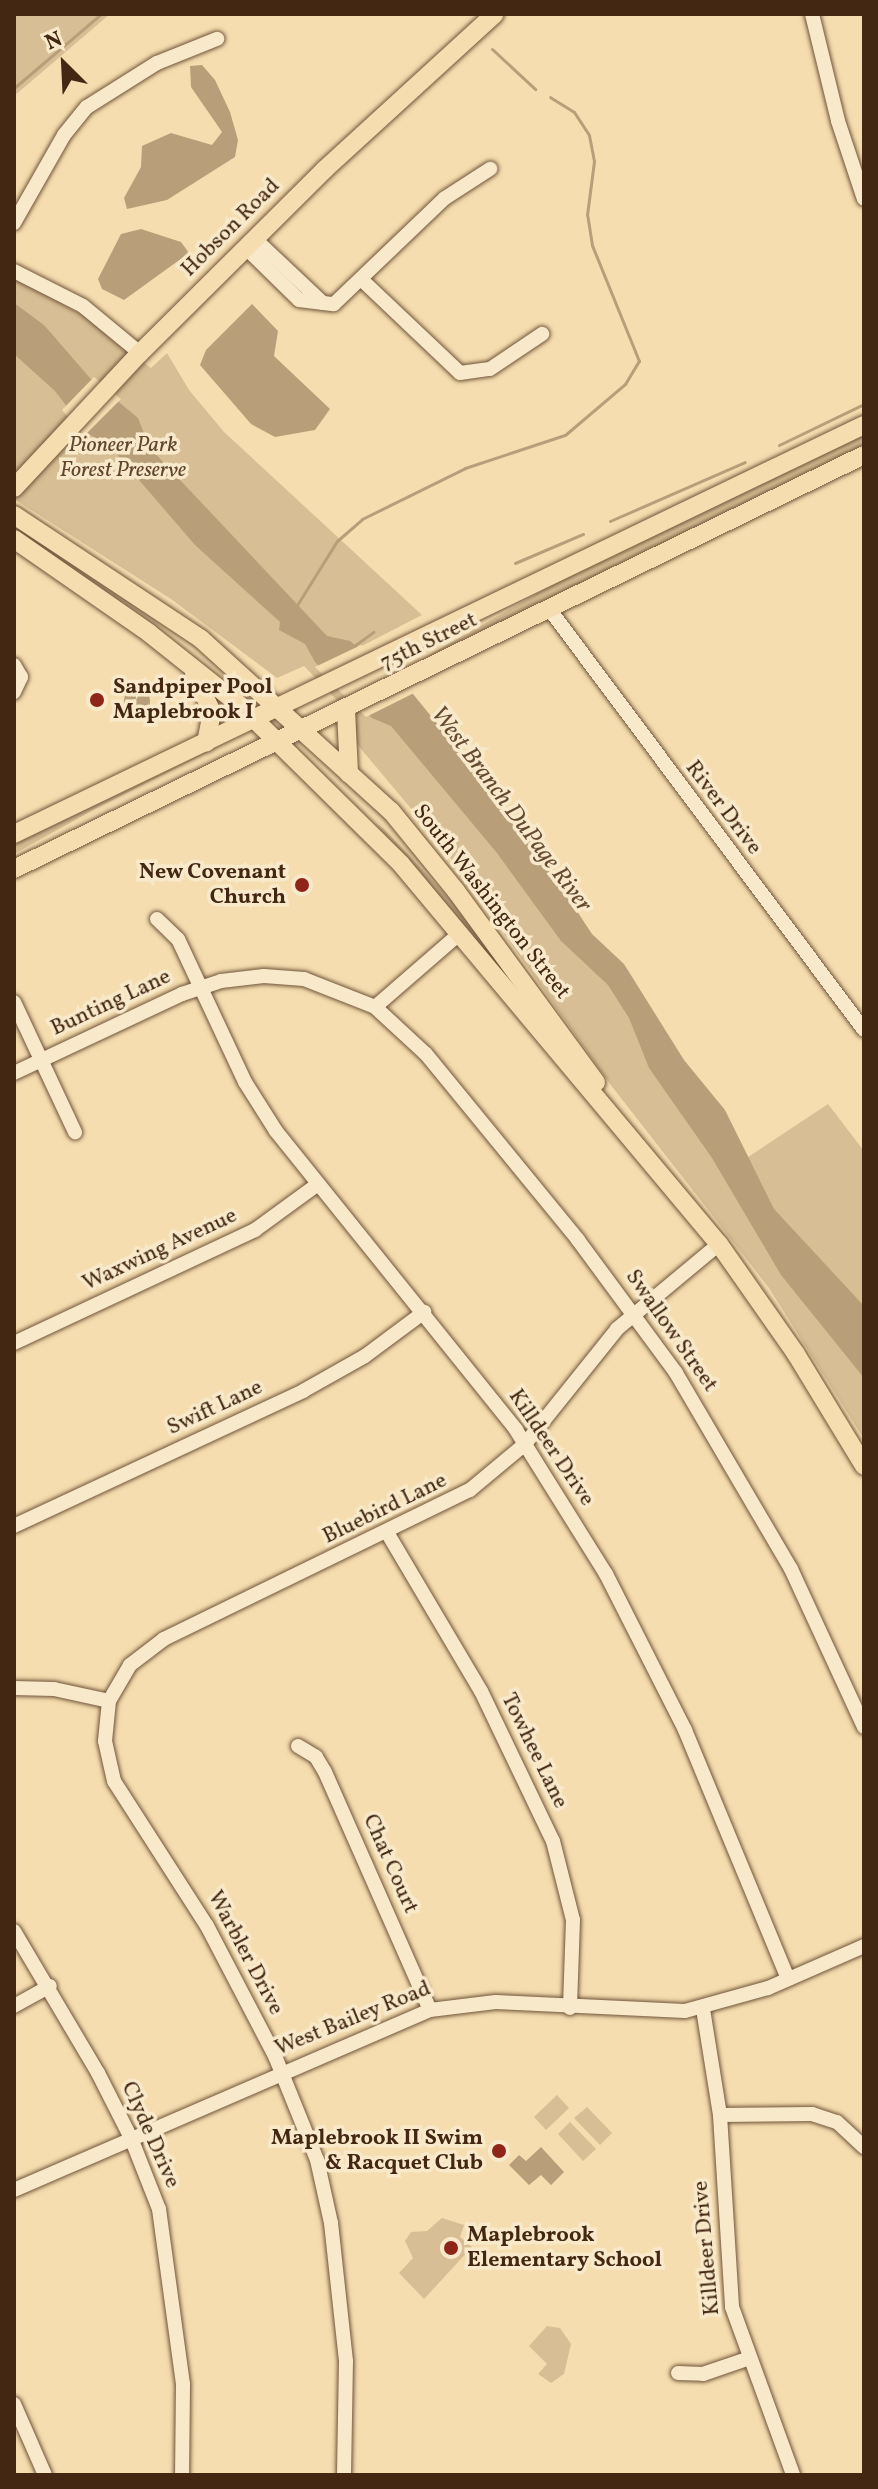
<!DOCTYPE html>
<style>
body{margin:0}
#map{position:relative;width:878px;height:2489px;overflow:hidden;background:#f5ddaf;font-family:Vollkorn,serif}
div>[style]{position:absolute}
.green>*{inset:0;background:#d7be94}
.water>*{inset:0;background:#b89f7a}
.round{border-radius:50%}
.pier>*{inset:0;background:#f5ddaf}
.stream>*{height:3px;margin:-1.5px;padding:0 1.5px;transform-origin:1.5px;border-radius:1.5px;background:#b89f7a}
.roads{filter:drop-shadow(0 0 2px #705439) drop-shadow(0 0 2px #705439)}
.minor>*{height:14px;margin:-7px;padding:0 7px;transform-origin:7px;border-radius:7px;background:#f8e9cb}
.major>*{height:18px;margin:-9px;padding:0 9px;transform-origin:9px;border-radius:9px;background:#f5ddaf}
.dots>*{width:22px;height:22px;translate:-50% -50%;box-sizing:border-box;border:4px solid #f8e9cb;border-radius:50%}
span{translate:-50% -50%;white-space:nowrap;text-align:center;line-height:1.15;-webkit-text-stroke:7px #f8e9cb;paint-order:stroke}
.street-label{font-size:22px;color:#432712}
.park-label{font-size:22px;color:#61452c;font-style:italic}
.poi-label{font-size:22px;color:#432712;font-weight:700}
.left{translate:0 -50%;text-align:left}
.right{translate:-100% -50%;text-align:right}
.water-label{font-size:24px;color:#664b31;font-style:italic}
.frame{position:absolute;inset:0;border:16px solid #432712;pointer-events:none}
.north{position:absolute;left:24px;top:24px;width:80px;height:80px;-webkit-text-stroke:6px #f8e9cb;paint-order:stroke;rotate:336deg;font-size:22px;font-weight:700;line-height:32px;text-align:center;color:#432712}
.north::after{content:'';display:block;margin:auto;width:28px;height:36px;background:#432712;clip-path:polygon(50% 0,100% 100%,50% 72%,0 100%)}
</style>
<div id="map">
<div class="green">
<i style="clip-path:polygon(20px 14px,110px 14px,14px 96px,14px 17px)"></i>
<i style="clip-path:polygon(14px 277px,86px 317px,151px 368px,167px 353px,189px 390px,224px 432px,422px 615px,358px 648px,615px 974px,736px 1165px,828px 1104px,864px 1151px,864px 1439px,769px 1288px,610px 1084px,440px 843px,356px 743px,352px 727px,357px 721px,304px 666px,277px 678px,171px 599px,14px 499px)"></i>
<i style="clip-path:polygon(864px 433px,864px 448px,417px 662px,568px 576px)"></i>
<i style="clip-path:polygon(224px 744px,95px 809px,14px 854px,14px 844px)"></i>
<i style="clip-path:polygon(376px 824px,384px 829px,476px 927px,545px 1027px)"></i>
<i style="clip-path:polygon(557px 2095px,569px 2108px,546px 2130px,534px 2117px)"></i>
<i style="clip-path:polygon(587px 2107px,612px 2133px,600px 2145px,574px 2118px)"></i>
<i style="clip-path:polygon(570px 2122px,596px 2149px,583px 2161px,558px 2134px)"></i>
<i style="clip-path:polygon(442px 2218px,464px 2225px,460px 2237px,472px 2247px,424px 2299px,399px 2273px,413px 2258px,405px 2241px,411px 2232px,427px 2231px)"></i>
<i style="clip-path:polygon(547px 2326px,560px 2328px,571px 2344px,564px 2374px,551px 2383px,538px 2374px,547px 2364px,529px 2346px)"></i>
</div>
<div class="water">
<i style="clip-path:polygon(202px 65px,215px 80px,230px 112px,238px 140px,235px 157px,167px 200px,127px 209px,124px 198px,141px 167px,142px 146px,171px 133px,212px 145px,222px 132px,191px 87px,190px 66px)"></i>
<i style="clip-path:polygon(141px 229px,181px 242px,189px 253px,124px 300px,102px 289px,98px 279px,121px 234px)"></i>
<i style="clip-path:polygon(14px 303px,44px 325px,90px 378px,138px 418px,150px 448px,327px 636px,350px 641px,413px 694px,522px 828px,592px 934px,624px 964px,684px 1060px,725px 1110px,774px 1209px,864px 1306px,864px 1378px,781px 1275px,712px 1158px,649px 1068px,629px 1018px,608px 985px,561px 941px,497px 853px,391px 726px,372px 718px,315px 662px,305px 644px,279px 630px,280px 622px,195px 545px,108px 444px,88px 434px,55px 391px,14px 354px)"></i>
<i style="clip-path:polygon(252px 304px,278px 331px,274px 356px,330px 409px,315px 430px,275px 437px,251px 424px,200px 365px,206px 350px)"></i>
<i class="round" style="left:124px;top:688px;width:26px;height:26px"></i>
<i style="clip-path:polygon(541px 2147px,564px 2172px,551px 2185px,541px 2175px,529px 2185px,509px 2165px,519px 2155px,526px 2161px)"></i>
</div>
<div class="pier">
<i style="clip-path:polygon(94px 377px,121px 399px,84px 436px,62px 410px)"></i>
<i style="clip-path:polygon(361px 645px,416px 692px,366px 717px,315px 667px)"></i>
</div>
<div class="stream">
<i style="left:492px;top:49px;width:59px;rotate:42.9deg"></i>
<i style="left:14px;top:88px;width:114px;rotate:-40.4deg"></i>
<i style="left:779px;top:445px;width:94px;rotate:-25.8deg"></i>
<i style="left:610px;top:521px;width:147px;rotate:-23.6deg"></i>
<i style="left:515px;top:563px;width:74px;rotate:-23.1deg"></i>
<i style="left:297px;top:605px;width:75px;rotate:-58deg"></i>
<i style="left:337px;top:541px;width:33px;rotate:-41deg"></i>
<i style="left:362px;top:519px;width:115px;rotate:-26.3deg"></i>
<i style="left:465px;top:468px;width:105px;rotate:-18.3deg"></i>
<i style="left:565px;top:435px;width:79px;rotate:-40.4deg"></i>
<i style="left:625px;top:384px;width:27px;rotate:-59deg"></i>
<i style="left:639px;top:361px;width:125px;rotate:-112.1deg"></i>
<i style="left:592px;top:245px;width:30px;rotate:-99deg"></i>
<i style="left:587px;top:215px;width:54px;rotate:-82.6deg"></i>
<i style="left:594px;top:161px;width:26px;rotate:-101deg"></i>
<i style="left:589px;top:135px;width:27px;rotate:-123deg"></i>
<i style="left:574px;top:112px;width:28px;rotate:-148deg"></i>
<i style="left:354px;top:646px;width:24px;rotate:-36deg"></i>
</div>
<div class="roads">
<div class="minor">
<i style="left:812px;top:14px;width:110px;rotate:76.3deg"></i>
<i style="left:838px;top:121px;width:82px;rotate:71.6deg"></i>
<i style="left:14px;top:223px;width:101px;rotate:-60.4deg"></i>
<i style="left:64px;top:135px;width:36px;rotate:-51deg"></i>
<i style="left:87px;top:107px;width:83px;rotate:-32.2deg"></i>
<i style="left:157px;top:63px;width:65px;rotate:-21.8deg"></i>
<i style="left:255px;top:239px;width:93px;rotate:43.3deg"></i>
<i style="left:246px;top:248px;width:74px;rotate:44.5deg"></i>
<i style="left:299px;top:300px;width:35px;rotate:7deg"></i>
<i style="left:334px;top:304px;width:153px;rotate:-43.7deg"></i>
<i style="left:445px;top:198px;width:54px;rotate:-32.8deg"></i>
<i style="left:14px;top:271px;width:77px;rotate:26.9deg"></i>
<i style="left:83px;top:306px;width:74px;rotate:39.5deg"></i>
<i style="left:362px;top:280px;width:135px;rotate:43.5deg"></i>
<i style="left:460px;top:373px;width:30px;rotate:-8deg"></i>
<i style="left:490px;top:369px;width:63px;rotate:-33.9deg"></i>
<i style="left:550px;top:610px;width:524px;rotate:53.22deg"></i>
<i style="left:14px;top:665px;width:14px;rotate:60deg"></i>
<i style="left:21px;top:677px;width:17px;rotate:115deg"></i>
<i style="left:157px;top:919px;width:29px;rotate:44deg"></i>
<i style="left:178px;top:939px;width:158px;rotate:64.9deg"></i>
<i style="left:245px;top:1082px;width:58px;rotate:57.7deg"></i>
<i style="left:276px;top:1131px;width:383px;rotate:51.2deg"></i>
<i style="left:516px;top:1430px;width:170px;rotate:58deg"></i>
<i style="left:606px;top:1574px;width:175px;rotate:63.1deg"></i>
<i style="left:685px;top:1730px;width:269px;rotate:67.5deg"></i>
<i style="left:14px;top:1002px;width:144px;rotate:64.9deg"></i>
<i style="left:375px;top:1007px;width:69px;rotate:42.7deg"></i>
<i style="left:426px;top:1054px;width:240px;rotate:50.7deg"></i>
<i style="left:578px;top:1240px;width:165px;rotate:53.6deg"></i>
<i style="left:676px;top:1373px;width:227px;rotate:59.6deg"></i>
<i style="left:791px;top:1569px;width:174px;rotate:65.2deg"></i>
<i style="left:14px;top:1073px;width:186px;rotate:-25.2deg"></i>
<i style="left:182px;top:994px;width:41px;rotate:-18.4deg"></i>
<i style="left:221px;top:981px;width:43px;rotate:-6.6deg"></i>
<i style="left:264px;top:976px;width:40px;rotate:4.3deg"></i>
<i style="left:304px;top:979px;width:76px;rotate:21.5deg"></i>
<i style="left:375px;top:1007px;width:111px;rotate:-41deg"></i>
<i style="left:14px;top:1343px;width:266px;rotate:-25.1deg"></i>
<i style="left:255px;top:1230px;width:78px;rotate:-36.1deg"></i>
<i style="left:14px;top:1526px;width:319px;rotate:-25deg"></i>
<i style="left:303px;top:1391px;width:71px;rotate:-29.4deg"></i>
<i style="left:365px;top:1356px;width:74px;rotate:-36.7deg"></i>
<i style="left:388px;top:1534px;width:182px;rotate:59.4deg"></i>
<i style="left:481px;top:1691px;width:166px;rotate:64.4deg"></i>
<i style="left:553px;top:1841px;width:81px;rotate:75.8deg"></i>
<i style="left:573px;top:1920px;width:88px;rotate:92deg"></i>
<i style="left:14px;top:1688px;width:40px;rotate:1.4deg"></i>
<i style="left:54px;top:1689px;width:56px;rotate:12.3deg"></i>
<i style="left:298px;top:1746px;width:21px;rotate:31deg"></i>
<i style="left:316px;top:1757px;width:17px;rotate:59deg"></i>
<i style="left:325px;top:1772px;width:260px;rotate:66.2deg"></i>
<i style="left:14px;top:1931px;width:165px;rotate:59.4deg"></i>
<i style="left:98px;top:2073px;width:73px;rotate:63.1deg"></i>
<i style="left:131px;top:2138px;width:76px;rotate:68.5deg"></i>
<i style="left:159px;top:2209px;width:177px;rotate:82.2deg"></i>
<i style="left:183px;top:2384px;width:91px;rotate:90.6deg"></i>
<i style="left:14px;top:2006px;width:41px;rotate:-29.1deg"></i>
<i style="left:703px;top:2009px;width:107px;rotate:80.9deg"></i>
<i style="left:720px;top:2115px;width:192px;rotate:86.4deg"></i>
<i style="left:732px;top:2307px;width:179px;rotate:70deg"></i>
<i style="left:720px;top:2115px;width:92px;rotate:-0.6deg"></i>
<i style="left:812px;top:2114px;width:26px;rotate:18deg"></i>
<i style="left:837px;top:2122px;width:37px;rotate:43deg"></i>
<i style="left:14px;top:2190px;width:453px;rotate:-23.4deg"></i>
<i style="left:430px;top:2010px;width:66px;rotate:-6.9deg"></i>
<i style="left:496px;top:2002px;width:189px;rotate:2.7deg"></i>
<i style="left:685px;top:2011px;width:86px;rotate:-15.5deg"></i>
<i style="left:768px;top:1988px;width:105px;rotate:-23.6deg"></i>
<i style="left:678px;top:2373px;width:25px;rotate:2deg"></i>
<i style="left:703px;top:2374px;width:46px;rotate:-18.8deg"></i>
<i style="left:14px;top:2404px;width:77px;rotate:66.4deg"></i>
<i style="left:344px;top:2475px;width:114px;rotate:-89deg"></i>
<i style="left:346px;top:2361px;width:139px;rotate:-96.2deg"></i>
<i style="left:331px;top:2223px;width:65px;rotate:-102.5deg"></i>
<i style="left:317px;top:2160px;width:112px;rotate:-112deg"></i>
<i style="left:275px;top:2056px;width:147px;rotate:-117.6deg"></i>
<i style="left:207px;top:1926px;width:172px;rotate:-122.7deg"></i>
<i style="left:114px;top:1781px;width:41px;rotate:-102.7deg"></i>
<i style="left:105px;top:1741px;width:40px;rotate:-84.3deg"></i>
<i style="left:109px;top:1701px;width:42px;rotate:-59.7deg"></i>
<i style="left:130px;top:1665px;width:43px;rotate:-37.4deg"></i>
<i style="left:164px;top:1639px;width:340px;rotate:-26deg"></i>
<i style="left:470px;top:1490px;width:72px;rotate:-39.9deg"></i>
<i style="left:525px;top:1444px;width:147px;rotate:-51.3deg"></i>
<i style="left:617px;top:1329px;width:133px;rotate:-39.8deg"></i>
</div>
<div class="major">
<i style="left:14px;top:488px;width:185px;rotate:-47deg"></i>
<i style="left:140px;top:353px;width:260px;rotate:-44.8deg"></i>
<i style="left:324px;top:170px;width:231px;rotate:-42.4deg"></i>
<i style="left:14px;top:515px;width:224px;rotate:33.5deg"></i>
<i style="left:201px;top:639px;width:256px;rotate:42.2deg"></i>
<i style="left:391px;top:811px;width:103px;rotate:50.9deg"></i>
<i style="left:456px;top:891px;width:237px;rotate:53.8deg"></i>
<i style="left:14px;top:539px;width:165px;rotate:34.8deg"></i>
<i style="left:149px;top:633px;width:119px;rotate:38.5deg"></i>
<i style="left:242px;top:707px;width:223px;rotate:44.6deg"></i>
<i style="left:401px;top:864px;width:496px;rotate:50.1deg"></i>
<i style="left:719px;top:1244px;width:134px;rotate:55deg"></i>
<i style="left:796px;top:1354px;width:131px;rotate:58.7deg"></i>
<i style="left:194px;top:674px;width:42px;rotate:64.7deg"></i>
<i style="left:212px;top:712px;width:31px;rotate:101deg"></i>
<i style="left:346px;top:710px;width:64px;rotate:87.3deg"></i>
<i style="left:14px;top:834px;width:943px;rotate:-25.7deg"></i>
<i style="left:14px;top:869px;width:945px;rotate:-25.97deg"></i>
</div>
</div>
<div class="dots">
<i style="left:97px;top:700px;background:#8f2418"></i>
<i style="left:302px;top:885px;background:#8f2418"></i>
<i style="left:499px;top:2151px;background:#8f2418"></i>
<i style="left:451px;top:2248px;background:#8f2418"></i>
</div>
<div class="street-label">
<span style="left:231px;top:228px;rotate:-45deg">Hobson Road</span>
<span style="left:429px;top:642px;rotate:-26deg">75th Street</span>
<span style="left:723px;top:808px;rotate:53deg">River Drive</span>
<span style="left:491px;top:902px;rotate:52deg">South Washington Street</span>
<span style="left:111px;top:1003px;rotate:-25deg">Bunting Lane</span>
<span style="left:160px;top:1250px;rotate:-25deg">Waxwing Avenue</span>
<span style="left:671px;top:1331px;rotate:55deg">Swallow Street</span>
<span style="left:215px;top:1408px;rotate:-25deg">Swift Lane</span>
<span style="left:551px;top:1448px;rotate:56deg">Killdeer Drive</span>
<span style="left:385px;top:1509px;rotate:-26deg">Bluebird Lane</span>
<span style="left:534px;top:1751px;rotate:64deg">Towhee Lane</span>
<span style="left:390px;top:1864px;rotate:66deg">Chat Court</span>
<span style="left:245px;top:1953px;rotate:62deg">Warbler Drive</span>
<span style="left:353px;top:2019px;rotate:-22deg">West Bailey Road</span>
<span style="left:150px;top:2135px;rotate:66deg">Clyde Drive</span>
<span style="left:707px;top:2248px;rotate:-95deg">Killdeer Drive</span>
</div>
<div class="park-label">
<span style="left:123px;top:458px">Pioneer Park<br>Forest Preserve</span>
</div>
<div class="poi-label">
<span class="left" style="left:113px;top:700px">Sandpiper Pool<br>Maplebrook I</span>
<span class="right" style="left:286px;top:885px">New Covenant<br>Church</span>
<span class="right" style="left:483px;top:2151px">Maplebrook II Swim<br>&amp; Racquet Club</span>
<span class="left" style="left:467px;top:2248px">Maplebrook<br>Elementary School</span>
</div>
<div class="water-label">
<span style="left:510px;top:810px;rotate:53deg">West Branch DuPage River</span>
</div>
<div class="frame"></div>
<div class="north">N</div>
</div>
